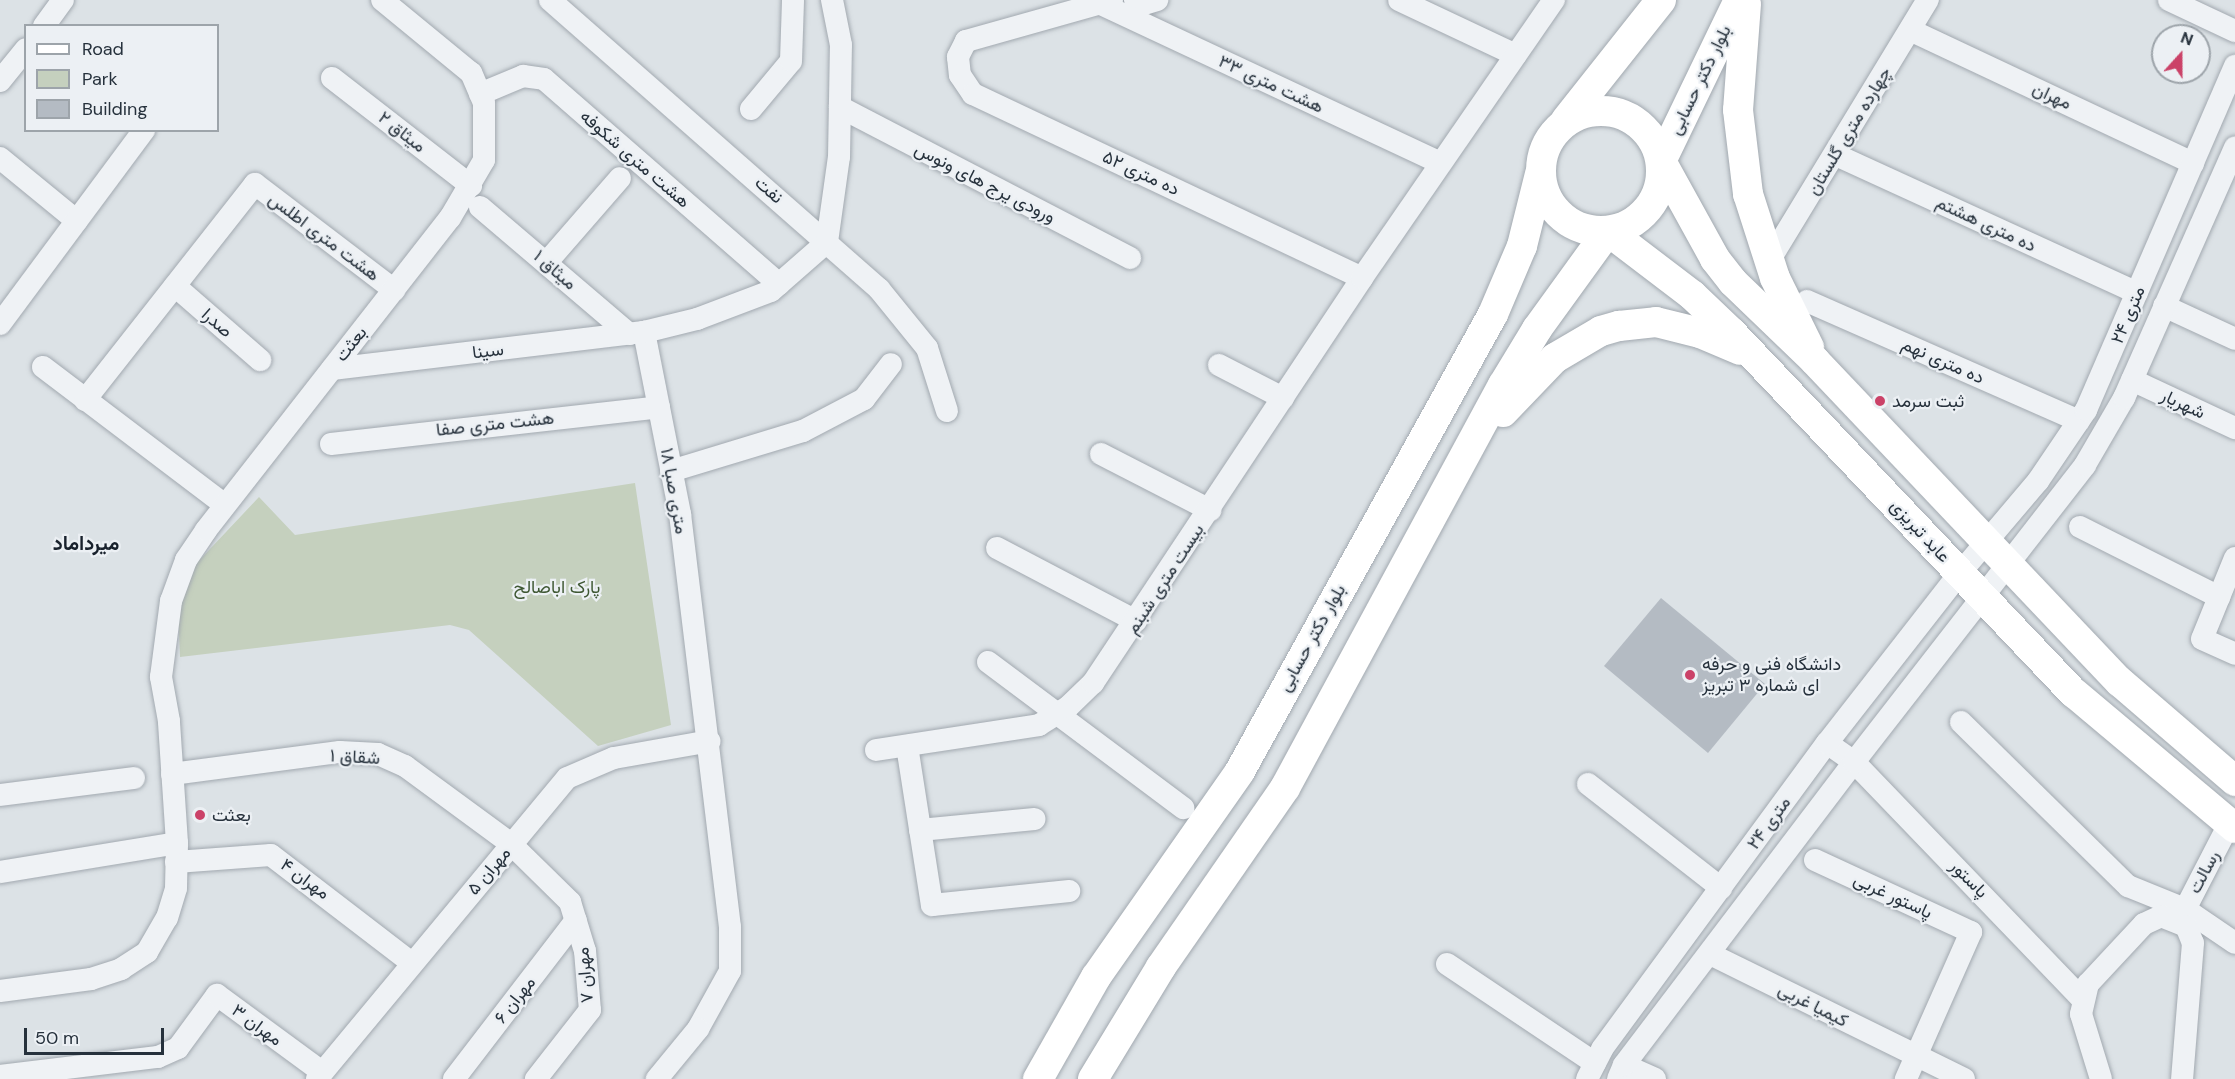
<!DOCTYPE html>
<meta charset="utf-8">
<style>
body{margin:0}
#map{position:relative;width:2235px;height:1079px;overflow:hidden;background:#dce2e6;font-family:"DM Sans",Vazirmatn,sans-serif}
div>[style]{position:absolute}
.green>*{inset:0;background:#c5d0be}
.building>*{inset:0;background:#b4bbc3}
.roads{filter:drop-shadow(0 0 2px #a2a9b0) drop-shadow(0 0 2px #a2a9b0)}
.minor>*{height:22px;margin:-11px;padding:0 11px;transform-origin:11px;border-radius:11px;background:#eff2f5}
.major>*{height:30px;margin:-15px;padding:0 15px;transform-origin:15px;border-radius:15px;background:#fff}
.major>.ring{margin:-15px;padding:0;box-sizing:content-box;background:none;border:30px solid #fff;border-radius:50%}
.dots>*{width:16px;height:16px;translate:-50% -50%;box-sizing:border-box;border:3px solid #ecf0f4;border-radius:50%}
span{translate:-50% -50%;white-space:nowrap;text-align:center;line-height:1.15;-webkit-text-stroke:4.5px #ecf0f4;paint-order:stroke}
.street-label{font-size:18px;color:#26313c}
.poi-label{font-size:18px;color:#26313c}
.left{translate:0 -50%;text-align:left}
.park-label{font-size:18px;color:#3f5834}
.neighbourhood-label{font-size:20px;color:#19222d;font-weight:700}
.legend{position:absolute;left:24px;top:24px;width:195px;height:108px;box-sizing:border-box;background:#ecf0f4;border:2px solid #9da4aa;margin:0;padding:8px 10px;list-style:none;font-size:18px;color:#26313c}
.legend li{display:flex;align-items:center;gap:12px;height:30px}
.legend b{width:30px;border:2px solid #9da4aa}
.north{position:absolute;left:2151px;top:24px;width:60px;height:60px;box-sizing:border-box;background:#ecf0f4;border:2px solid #9da4aa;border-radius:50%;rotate:21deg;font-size:16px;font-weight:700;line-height:24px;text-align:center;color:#26313c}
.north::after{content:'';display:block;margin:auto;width:21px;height:27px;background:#cb4268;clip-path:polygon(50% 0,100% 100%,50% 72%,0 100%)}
.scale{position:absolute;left:24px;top:1028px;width:140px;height:27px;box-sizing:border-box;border:3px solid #26313c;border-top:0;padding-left:8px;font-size:18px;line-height:21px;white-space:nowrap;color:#26313c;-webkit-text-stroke:4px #ecf0f4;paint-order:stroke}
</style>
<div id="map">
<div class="green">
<i style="clip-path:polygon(635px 483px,671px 725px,598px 746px,469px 630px,450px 625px,180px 657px,177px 584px,259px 497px,295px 535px)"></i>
</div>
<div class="building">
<i style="clip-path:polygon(1661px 598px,1765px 684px,1708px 753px,1604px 666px)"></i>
</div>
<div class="roads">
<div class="minor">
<i style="left:550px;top:0;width:438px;rotate:41.3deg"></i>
<i style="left:879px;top:289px;width:76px;rotate:50.9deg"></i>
<i style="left:927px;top:348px;width:66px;rotate:72.4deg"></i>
<i style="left:1112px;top:0;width:152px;rotate:164.3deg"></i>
<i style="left:966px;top:41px;width:18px;rotate:117deg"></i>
<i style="left:958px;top:57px;width:18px;rotate:84deg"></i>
<i style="left:960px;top:75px;width:23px;rotate:56deg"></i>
<i style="left:973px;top:94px;width:430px;rotate:25.3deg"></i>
<i style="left:1135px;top:0;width:10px;rotate:24deg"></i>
<i style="left:1144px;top:4px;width:14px;rotate:-17deg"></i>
<i style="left:1399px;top:0;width:129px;rotate:25.2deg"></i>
<i style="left:2169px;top:0;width:73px;rotate:25.2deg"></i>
<i style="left:1101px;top:4px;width:375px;rotate:25.1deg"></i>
<i style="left:44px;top:26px;width:32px;rotate:-54deg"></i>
<i style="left:1910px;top:30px;width:313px;rotate:25.2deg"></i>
<i style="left:332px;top:78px;width:176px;rotate:37.8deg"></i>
<i style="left:0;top:81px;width:41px;rotate:-50.9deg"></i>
<i style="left:480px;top:94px;width:47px;rotate:-22.7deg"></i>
<i style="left:523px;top:76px;width:21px;rotate:8deg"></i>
<i style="left:544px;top:79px;width:312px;rotate:41.1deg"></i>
<i style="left:840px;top:107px;width:327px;rotate:27.5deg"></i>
<i style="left:751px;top:109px;width:62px;rotate:-50.2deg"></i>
<i style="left:791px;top:61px;width:61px;rotate:-88.1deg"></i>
<i style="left:1836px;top:155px;width:331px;rotate:24.6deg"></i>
<i style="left:0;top:158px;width:99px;rotate:39.3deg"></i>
<i style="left:480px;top:207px;width:196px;rotate:40.4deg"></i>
<i style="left:1769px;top:261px;width:306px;rotate:-58.7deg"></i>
<i style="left:547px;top:262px;width:111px;rotate:-49deg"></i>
<i style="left:175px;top:286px;width:113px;rotate:41deg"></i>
<i style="left:1807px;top:301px;width:297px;rotate:23.8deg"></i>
<i style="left:2164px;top:306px;width:78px;rotate:24.9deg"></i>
<i style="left:0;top:324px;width:242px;rotate:-53.4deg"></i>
<i style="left:644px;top:332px;width:186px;rotate:78.8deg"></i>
<i style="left:680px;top:514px;width:416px;rotate:83.1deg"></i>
<i style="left:730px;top:927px;width:44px;rotate:90deg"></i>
<i style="left:730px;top:971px;width:66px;rotate:118.9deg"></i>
<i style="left:698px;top:1029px;width:65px;rotate:129.4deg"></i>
<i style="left:1219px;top:365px;width:72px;rotate:27.3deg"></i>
<i style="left:43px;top:367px;width:228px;rotate:37.2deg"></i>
<i style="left:332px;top:369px;width:314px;rotate:-6.8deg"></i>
<i style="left:644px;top:332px;width:55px;rotate:-13.8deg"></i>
<i style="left:697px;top:319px;width:79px;rotate:-20.7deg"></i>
<i style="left:771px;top:291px;width:74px;rotate:-41.2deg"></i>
<i style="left:827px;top:242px;width:86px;rotate:-82deg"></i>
<i style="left:839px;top:157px;width:112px;rotate:-89deg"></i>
<i style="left:841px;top:45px;width:46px;rotate:-101.3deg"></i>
<i style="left:2132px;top:380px;width:114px;rotate:25deg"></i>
<i style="left:85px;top:400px;width:275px;rotate:-51.8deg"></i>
<i style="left:255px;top:184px;width:175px;rotate:37.3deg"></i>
<i style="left:331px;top:444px;width:330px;rotate:-6.4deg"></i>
<i style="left:1101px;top:454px;width:123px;rotate:27.2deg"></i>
<i style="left:671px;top:471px;width:138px;rotate:-16.9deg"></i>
<i style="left:803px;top:431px;width:69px;rotate:-27.7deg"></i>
<i style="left:864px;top:399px;width:44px;rotate:-52.4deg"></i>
<i style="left:2080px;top:527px;width:156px;rotate:26.7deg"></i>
<i style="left:997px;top:548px;width:157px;rotate:27.7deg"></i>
<i style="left:2235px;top:558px;width:87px;rotate:112.2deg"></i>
<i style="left:2202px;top:639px;width:36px;rotate:24deg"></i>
<i style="left:988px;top:662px;width:244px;rotate:36.8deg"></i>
<i style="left:1961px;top:722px;width:234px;rotate:44.5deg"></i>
<i style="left:2128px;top:886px;width:61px;rotate:22deg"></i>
<i style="left:2185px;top:909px;width:60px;rotate:34.2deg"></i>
<i style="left:1827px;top:743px;width:33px;rotate:35deg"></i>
<i style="left:1854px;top:762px;width:329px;rotate:46.1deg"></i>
<i style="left:907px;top:746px;width:161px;rotate:81.1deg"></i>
<i style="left:932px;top:905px;width:138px;rotate:-5.8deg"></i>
<i style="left:876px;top:750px;width:165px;rotate:-8.7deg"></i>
<i style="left:1039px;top:725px;width:34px;rotate:-32deg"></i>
<i style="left:1068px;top:707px;width:35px;rotate:-44deg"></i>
<i style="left:1093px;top:683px;width:486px;rotate:-56.4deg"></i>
<i style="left:1362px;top:278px;width:338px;rotate:-55.4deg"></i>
<i style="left:172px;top:774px;width:169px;rotate:-7.5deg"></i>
<i style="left:340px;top:752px;width:38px;rotate:3deg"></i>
<i style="left:378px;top:754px;width:30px;rotate:24deg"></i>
<i style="left:405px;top:766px;width:132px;rotate:36.3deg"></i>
<i style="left:511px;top:844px;width:83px;rotate:44.5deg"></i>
<i style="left:570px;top:902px;width:51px;rotate:73deg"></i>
<i style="left:585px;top:951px;width:59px;rotate:85.2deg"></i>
<i style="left:590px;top:1010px;width:88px;rotate:128deg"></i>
<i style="left:1588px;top:784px;width:169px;rotate:38deg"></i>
<i style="left:0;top:795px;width:135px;rotate:-7.2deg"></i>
<i style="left:920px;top:830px;width:115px;rotate:-5.5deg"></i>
<i style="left:1815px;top:860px;width:172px;rotate:24.8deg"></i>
<i style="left:1971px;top:932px;width:161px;rotate:113.9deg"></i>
<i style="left:176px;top:862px;width:95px;rotate:-4.2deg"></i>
<i style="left:271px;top:855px;width:178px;rotate:37.5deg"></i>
<i style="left:0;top:872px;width:179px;rotate:-9.3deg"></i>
<i style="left:2179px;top:921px;width:109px;rotate:-62.7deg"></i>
<i style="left:1710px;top:954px;width:283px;rotate:26.2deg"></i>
<i style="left:1447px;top:964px;width:178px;rotate:33.8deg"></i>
<i style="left:0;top:991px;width:92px;rotate:-7.5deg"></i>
<i style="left:91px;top:979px;width:32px;rotate:-18deg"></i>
<i style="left:121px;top:969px;width:31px;rotate:-33deg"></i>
<i style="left:147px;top:952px;width:39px;rotate:-60deg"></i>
<i style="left:167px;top:918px;width:31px;rotate:-73deg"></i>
<i style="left:176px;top:888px;width:45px;rotate:-88.7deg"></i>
<i style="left:177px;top:843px;width:122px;rotate:-93.8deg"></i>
<i style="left:169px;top:721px;width:45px;rotate:-100.3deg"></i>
<i style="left:161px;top:677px;width:77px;rotate:-82.5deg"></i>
<i style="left:171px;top:601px;width:44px;rotate:-69.9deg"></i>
<i style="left:186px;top:560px;width:36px;rotate:-56deg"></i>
<i style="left:206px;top:530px;width:396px;rotate:-52deg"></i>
<i style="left:450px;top:218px;width:67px;rotate:-59.6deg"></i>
<i style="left:484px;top:160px;width:57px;rotate:-90deg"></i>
<i style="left:484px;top:103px;width:33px;rotate:-113deg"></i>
<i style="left:471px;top:73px;width:115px;rotate:-140.6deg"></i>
<i style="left:1624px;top:1065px;width:34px;rotate:24deg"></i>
<i style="left:0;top:1076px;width:159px;rotate:-6.9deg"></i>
<i style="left:158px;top:1057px;width:22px;rotate:-24deg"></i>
<i style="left:178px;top:1048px;width:66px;rotate:-53.7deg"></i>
<i style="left:217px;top:995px;width:130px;rotate:36.3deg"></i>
<i style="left:317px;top:1079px;width:391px;rotate:-50.3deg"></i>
<i style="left:567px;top:778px;width:51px;rotate:-23.1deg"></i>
<i style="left:614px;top:758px;width:97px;rotate:-10deg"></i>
<i style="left:454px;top:1079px;width:200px;rotate:-52.5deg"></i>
<i style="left:1587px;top:1079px;width:34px;rotate:-63deg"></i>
<i style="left:1602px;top:1049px;width:380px;rotate:-53.7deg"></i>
<i style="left:1827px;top:743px;width:216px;rotate:-52deg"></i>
<i style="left:1960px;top:573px;width:121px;rotate:-49.7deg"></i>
<i style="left:2038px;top:481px;width:86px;rotate:-55.9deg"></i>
<i style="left:2086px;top:410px;width:375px;rotate:-66.6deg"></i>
<i style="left:1618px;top:1079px;width:15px;rotate:-67deg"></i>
<i style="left:1624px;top:1065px;width:380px;rotate:-52.8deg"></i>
<i style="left:1854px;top:762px;width:376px;rotate:-52.1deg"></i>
<i style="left:2085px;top:465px;width:78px;rotate:-59.8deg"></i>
<i style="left:2124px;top:398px;width:274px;rotate:-66.1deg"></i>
<i style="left:2101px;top:1079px;width:68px;rotate:-107.1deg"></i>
<i style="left:2081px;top:1014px;width:31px;rotate:-77deg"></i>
<i style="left:2088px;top:984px;width:82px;rotate:-47deg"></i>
<i style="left:2144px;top:924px;width:19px;rotate:-25deg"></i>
<i style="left:2161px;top:916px;width:27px;rotate:22deg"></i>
<i style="left:2186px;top:926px;width:18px;rotate:68deg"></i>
<i style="left:2193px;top:943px;width:136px;rotate:94.6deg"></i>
</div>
<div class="major">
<i style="left:1739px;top:0;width:179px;rotate:115.8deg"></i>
<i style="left:1661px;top:161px;width:112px;rotate:61.1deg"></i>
<i style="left:1715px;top:259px;width:29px;rotate:52deg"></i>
<i style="left:1733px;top:282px;width:114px;rotate:43.9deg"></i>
<i style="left:1815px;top:361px;width:443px;rotate:46.5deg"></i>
<i style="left:2120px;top:682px;width:152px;rotate:40.7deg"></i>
<i style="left:1746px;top:4px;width:106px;rotate:94.3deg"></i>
<i style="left:1738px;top:110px;width:85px;rotate:83.2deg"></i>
<i style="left:1748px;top:194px;width:88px;rotate:72.2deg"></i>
<i style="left:1775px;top:278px;width:77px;rotate:63.8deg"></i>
<i class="ring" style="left:1541px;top:111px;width:90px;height:90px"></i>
<i style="left:1566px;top:120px;width:153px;rotate:-51.6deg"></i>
<i style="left:1503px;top:412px;width:75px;rotate:-46.1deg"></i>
<i style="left:1555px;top:358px;width:53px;rotate:-30.4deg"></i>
<i style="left:1601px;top:331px;width:19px;rotate:-16deg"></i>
<i style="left:1619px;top:326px;width:37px;rotate:-6deg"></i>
<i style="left:1656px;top:322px;width:45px;rotate:14deg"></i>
<i style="left:1700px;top:333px;width:43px;rotate:23deg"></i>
<i style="left:1038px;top:1079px;width:117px;rotate:-60.4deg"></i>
<i style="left:1096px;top:977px;width:251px;rotate:-55deg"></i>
<i style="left:1240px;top:771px;width:522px;rotate:-61.03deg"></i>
<i style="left:1493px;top:314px;width:74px;rotate:-66.9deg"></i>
<i style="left:1522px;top:246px;width:74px;rotate:-76deg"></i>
<i style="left:1093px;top:1079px;width:131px;rotate:-58.7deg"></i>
<i style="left:1161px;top:967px;width:218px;rotate:-55.3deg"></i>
<i style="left:1285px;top:788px;width:458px;rotate:-61.6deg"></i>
<i style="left:1503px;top:385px;width:66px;rotate:-58.7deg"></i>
<i style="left:1537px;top:329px;width:121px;rotate:-54.1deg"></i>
<i style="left:1608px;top:231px;width:106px;rotate:37.3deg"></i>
<i style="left:1692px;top:295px;width:55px;rotate:43.5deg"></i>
<i style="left:1732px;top:333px;width:497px;rotate:46.5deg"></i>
<i style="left:2074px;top:693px;width:210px;rotate:40deg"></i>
</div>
</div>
<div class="dots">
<i style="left:1880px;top:401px;background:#cb4268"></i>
<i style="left:1690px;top:675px;background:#cb4268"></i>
<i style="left:200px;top:815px;background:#cb4268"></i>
</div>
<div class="street-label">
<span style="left:1700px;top:80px;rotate:-64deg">بلوار دکتر حسابی</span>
<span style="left:1271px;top:84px;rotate:25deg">هشت متری ۳۳</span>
<span style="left:2052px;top:96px;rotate:25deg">مهران</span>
<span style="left:1849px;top:131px;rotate:-59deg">چهارده متری گلستان</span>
<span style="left:402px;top:132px;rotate:38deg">میثاق ۲</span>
<span style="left:635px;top:159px;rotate:41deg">هشت متری شکوفه</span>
<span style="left:1141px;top:173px;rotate:25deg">ده متری ۵۲</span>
<span style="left:985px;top:183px;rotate:27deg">ورودی یرج های ونوس</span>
<span style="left:769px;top:190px;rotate:41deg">نفت</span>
<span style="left:1986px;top:224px;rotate:25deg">ده متری هشتم</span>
<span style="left:324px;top:237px;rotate:37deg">هشت متری اطلس</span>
<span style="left:555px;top:270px;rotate:41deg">میثاق ۱</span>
<span style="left:2128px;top:315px;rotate:-67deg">۲۴ متری</span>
<span style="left:217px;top:323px;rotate:41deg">صدرا</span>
<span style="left:351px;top:344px;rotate:-52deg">بعثت</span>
<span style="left:488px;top:351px;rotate:-7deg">سینا</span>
<span style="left:1943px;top:361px;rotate:24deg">ده متری نهم</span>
<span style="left:2183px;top:404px;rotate:25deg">شهریار</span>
<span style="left:495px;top:424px;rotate:-6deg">هشت متری صفا</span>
<span style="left:674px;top:491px;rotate:80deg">متری صبا ۱۸</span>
<span style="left:1920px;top:531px;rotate:47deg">عابد تبریزی</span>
<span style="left:1165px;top:579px;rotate:-57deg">بیست متری شبنم</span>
<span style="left:1312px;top:638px;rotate:-61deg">بلوار دکتر حسابی</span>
<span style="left:355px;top:757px;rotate:3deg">شقاق ۱</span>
<span style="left:1769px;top:823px;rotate:-54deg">۲۴ متری</span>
<span style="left:489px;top:871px;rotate:-50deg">مهران ۵</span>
<span style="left:2204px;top:872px;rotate:-62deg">رسالت</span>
<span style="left:305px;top:879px;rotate:36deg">مهران ۴</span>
<span style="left:1969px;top:879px;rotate:45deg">پاستور</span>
<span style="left:1893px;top:896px;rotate:25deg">پاستور غربی</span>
<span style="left:585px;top:975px;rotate:-95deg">مهران ۷</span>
<span style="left:515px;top:1000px;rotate:-52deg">مهران ۶</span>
<span style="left:1813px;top:1005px;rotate:27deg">کیمیا غربی</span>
<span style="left:257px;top:1025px;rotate:36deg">مهران ۳</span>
</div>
<div class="poi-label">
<span class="left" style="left:1892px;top:401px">ثبت سرمد</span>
<span class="left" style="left:1702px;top:675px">دانشگاه فنی و حرفه<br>ای شماره ۳ تبریز</span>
<span class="left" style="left:212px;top:815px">بعثت</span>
</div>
<div class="park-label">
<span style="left:557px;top:587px">پارک اباصالح</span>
</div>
<div class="neighbourhood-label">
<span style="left:86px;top:543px">میرداماد</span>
</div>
<ul class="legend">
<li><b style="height:8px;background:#fff"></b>Road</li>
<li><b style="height:16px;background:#c5d0be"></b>Park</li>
<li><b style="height:16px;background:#b4bbc3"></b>Building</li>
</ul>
<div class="north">N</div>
<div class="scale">50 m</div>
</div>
